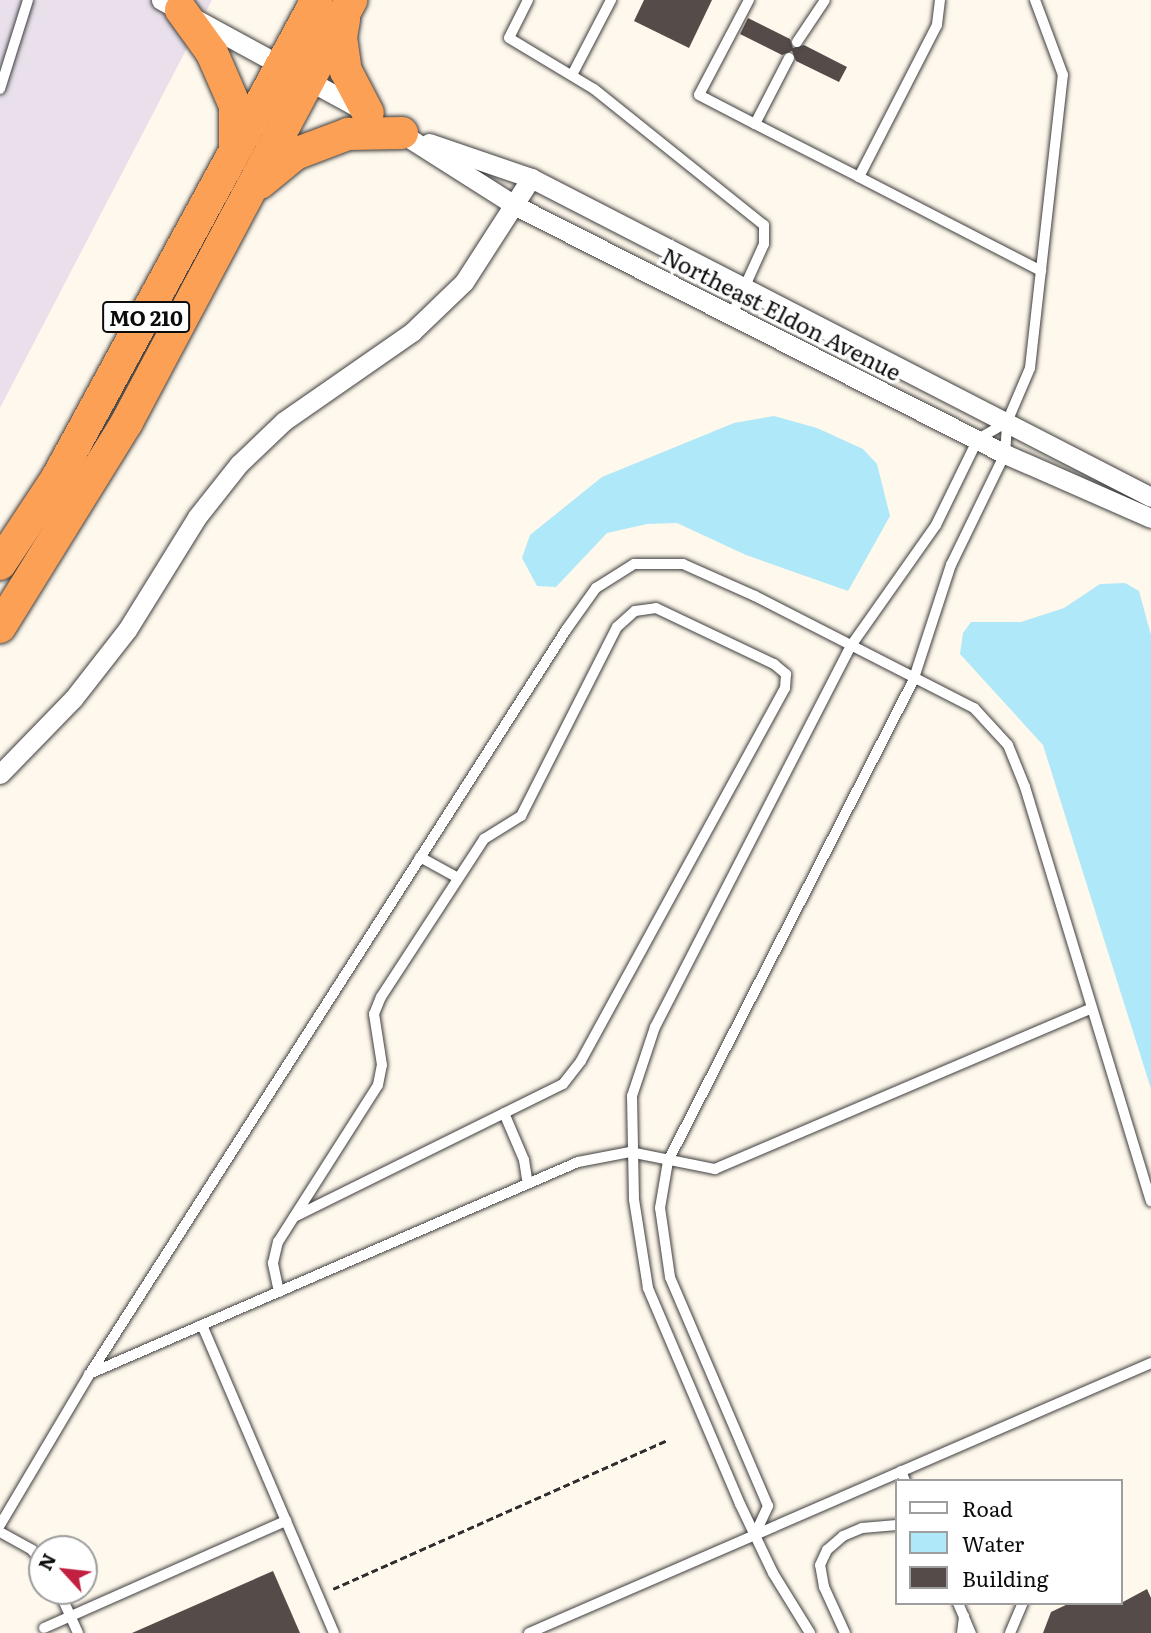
<!DOCTYPE html>
<style>
body{margin:0}
#map{position:relative;width:1151px;height:1633px;overflow:hidden;background:#fff8ec;font-family:Literata,serif}
div>[style]{position:absolute}
.industrial>*{inset:0;background:#e9e0ec}
.water>*{inset:0;background:#afe8f8}
.building>*{inset:0;background:#554b48}
.path>*{height:2.5px;margin-top:-1.25px;transform-origin:0;background:repeating-linear-gradient(90deg,#2e2e2e 0 7px,transparent 0 10.5px)}
.roads{filter:drop-shadow(0 0 2px #3f3f3f) drop-shadow(0 0 2px #3f3f3f)}
.service>*{height:10px;margin:-5px;padding:0 5px;transform-origin:5px;border-radius:5px;background:#fff}
.minor>*{height:19px;margin:-9.5px;padding:0 9.5px;transform-origin:9.5px;border-radius:9.5px;background:#fff}
.trunk>*{height:32px;margin:-16px;padding:0 16px;transform-origin:16px;border-radius:16px;background:#fca056}
span{translate:-50% -50%;white-space:nowrap;text-align:center;line-height:1.15;-webkit-text-stroke:7px #fff;paint-order:stroke}
.shield-label span{padding:2px 5px;background:#fff;border:2px solid;border-radius:5px;-webkit-text-stroke-width:0}
.shield-label{font-size:21px;color:#0c0c0c;font-weight:700}
.street-label{font-size:23px;color:#0c0c0c}
.legend{position:absolute;left:895px;top:1479px;width:228px;height:126px;box-sizing:border-box;background:#fff;border:2px solid #9e9e9e;margin:0;padding:9px 12px;list-style:none;font-size:21px;color:#0c0c0c}
.legend li{display:flex;align-items:center;gap:14px;height:35px}
.legend b{width:35px;border:2px solid #9e9e9e}
.north{position:absolute;left:28px;top:1535px;width:70px;height:70px;box-sizing:border-box;background:#fff;border:2px solid #9e9e9e;border-radius:50%;rotate:297deg;font-size:19px;font-weight:700;line-height:28px;text-align:center;color:#0c0c0c}
.north::after{content:'';display:block;margin:auto;width:24px;height:32px;background:#c12041;clip-path:polygon(50% 0,100% 100%,50% 72%,0 100%)}
</style>
<div id="map">
<div class="industrial">
<i style="clip-path:polygon(0 0,212px 0,0 408px)"></i>
</div>
<div class="water">
<i style="clip-path:polygon(774px 416px,817px 428px,863px 449px,877px 464px,890px 516px,848px 591px,746px 555px,677px 523px,647px 524px,607px 533px,556px 587px,537px 586px,522px 558px,530px 535px,602px 477px,734px 423px)"></i>
<i style="clip-path:polygon(1125px 583px,1139px 591px,1151px 635px,1151px 1089px,1043px 745px,960px 654px,963px 633px,971px 622px,1021px 622px,1064px 608px,1100px 584px)"></i>
</div>
<div class="building">
<i style="clip-path:polygon(644px 0,712px 0,689px 48px,634px 21px)"></i>
<i style="clip-path:polygon(748px 18px,790px 39px,793px 48px,804px 45px,847px 67px,839px 82px,796px 61px,792px 51px,782px 55px,740px 34px)"></i>
<i style="clip-path:polygon(273px 1571px,300px 1633px,132px 1633px)"></i>
<i style="clip-path:polygon(1147px 1589px,1151px 1598px,1151px 1633px,1043px 1633px,1051px 1612px,1070px 1603px,1121px 1603px)"></i>
</div>
<div class="path">
<i style="left:333px;top:1589px;width:367px;rotate:-24deg"></i>
</div>
<div class="roads">
<div class="service">
<i style="left:528px;top:0;width:42px;rotate:116.6deg"></i>
<i style="left:509px;top:38px;width:99px;rotate:31deg"></i>
<i style="left:594px;top:89px;width:218px;rotate:38.7deg"></i>
<i style="left:764px;top:225px;width:19px;rotate:90deg"></i>
<i style="left:764px;top:244px;width:78px;rotate:114.3deg"></i>
<i style="left:749px;top:0;width:107px;rotate:117.8deg"></i>
<i style="left:699px;top:95px;width:63px;rotate:27.4deg"></i>
<i style="left:940px;top:0;width:25px;rotate:97deg"></i>
<i style="left:937px;top:25px;width:171px;rotate:117.2deg"></i>
<i style="left:859px;top:177px;width:205px;rotate:27.3deg"></i>
<i style="left:797px;top:42px;width:50px;rotate:-56.3deg"></i>
<i style="left:789px;top:58px;width:74px;rotate:117.3deg"></i>
<i style="left:755px;top:124px;width:117px;rotate:27deg"></i>
<i style="left:572px;top:75px;width:85px;rotate:-62.5deg"></i>
<i style="left:0;top:89px;width:93px;rotate:-72.5deg"></i>
<i style="left:420px;top:857px;width:43px;rotate:28.9deg"></i>
<i style="left:504px;top:1113px;width:51px;rotate:66.9deg"></i>
<i style="left:524px;top:1160px;width:24px;rotate:81deg"></i>
<i style="left:279px;top:1292px;width:30px;rotate:-102deg"></i>
<i style="left:273px;top:1263px;width:22px;rotate:-77deg"></i>
<i style="left:278px;top:1242px;width:186px;rotate:-57.5deg"></i>
<i style="left:378px;top:1085px;width:20px;rotate:-79deg"></i>
<i style="left:382px;top:1065px;width:52px;rotate:-98.9deg"></i>
<i style="left:374px;top:1014px;width:18px;rotate:-68deg"></i>
<i style="left:381px;top:997px;width:189px;rotate:-56.9deg"></i>
<i style="left:484px;top:839px;width:44px;rotate:-31.9deg"></i>
<i style="left:521px;top:816px;width:212px;rotate:-63.1deg"></i>
<i style="left:617px;top:627px;width:24px;rotate:-42deg"></i>
<i style="left:635px;top:611px;width:21px;rotate:-8deg"></i>
<i style="left:656px;top:608px;width:131px;rotate:25.4deg"></i>
<i style="left:774px;top:664px;width:16px;rotate:40deg"></i>
<i style="left:786px;top:674px;width:14px;rotate:94deg"></i>
<i style="left:785px;top:688px;width:425px;rotate:118.7deg"></i>
<i style="left:581px;top:1061px;width:29px;rotate:128deg"></i>
<i style="left:563px;top:1084px;width:300px;rotate:153.7deg"></i>
<i style="left:202px;top:1325px;width:335px;rotate:66.8deg"></i>
<i style="left:89px;top:1374px;width:533px;rotate:-23.44deg"></i>
<i style="left:578px;top:1162px;width:53px;rotate:-10.9deg"></i>
<i style="left:630px;top:1152px;width:87px;rotate:11.3deg"></i>
<i style="left:715px;top:1169px;width:408px;rotate:-23.1deg"></i>
<i style="left:901px;top:1471px;width:11px;rotate:68deg"></i>
<i style="left:0;top:1525px;width:174px;rotate:-59.3deg"></i>
<i style="left:89px;top:1375px;width:885px;rotate:-57.37deg"></i>
<i style="left:566px;top:630px;width:52px;rotate:-54.5deg"></i>
<i style="left:596px;top:588px;width:45px;rotate:-32.3deg"></i>
<i style="left:634px;top:564px;width:49px"></i>
<i style="left:683px;top:564px;width:79px;rotate:24deg"></i>
<i style="left:755px;top:596px;width:246px;rotate:27.1deg"></i>
<i style="left:974px;top:708px;width:50px;rotate:47.4deg"></i>
<i style="left:1008px;top:745px;width:45px;rotate:68deg"></i>
<i style="left:1025px;top:787px;width:433px;rotate:73.1deg"></i>
<i style="left:0;top:1532px;width:37px;rotate:29deg"></i>
<i style="left:32px;top:1550px;width:16px;rotate:50deg"></i>
<i style="left:756px;top:1532px;width:29px;rotate:-65deg"></i>
<i style="left:768px;top:1506px;width:249px;rotate:-113.2deg"></i>
<i style="left:670px;top:1277px;width:70px;rotate:-98.2deg"></i>
<i style="left:660px;top:1208px;width:48px;rotate:-80.3deg"></i>
<i style="left:668px;top:1161px;width:539px;rotate:-62.96deg"></i>
<i style="left:913px;top:681px;width:122px;rotate:-71.9deg"></i>
<i style="left:951px;top:565px;width:123px;rotate:-64.1deg"></i>
<i style="left:1005px;top:454px;width:32px;rotate:-86deg"></i>
<i style="left:1007px;top:422px;width:59px;rotate:-66.9deg"></i>
<i style="left:1030px;top:368px;width:295px;rotate:-83.6deg"></i>
<i style="left:1063px;top:75px;width:80px;rotate:-110.5deg"></i>
<i style="left:59px;top:1591px;width:46px;rotate:65.7deg"></i>
<i style="left:958px;top:1603px;width:33px;rotate:67deg"></i>
<i style="left:44px;top:1628px;width:265px;rotate:-23.9deg"></i>
<i style="left:529px;top:1633px;width:678px;rotate:-23.46deg"></i>
<i style="left:810px;top:1633px;width:70px;rotate:-121.7deg"></i>
<i style="left:773px;top:1573px;width:76px;rotate:-115.6deg"></i>
<i style="left:740px;top:1504px;width:235px;rotate:-113.1deg"></i>
<i style="left:648px;top:1288px;width:89px;rotate:-99deg"></i>
<i style="left:634px;top:1200px;width:104px;rotate:-91.1deg"></i>
<i style="left:632px;top:1096px;width:73px;rotate:-71.6deg"></i>
<i style="left:655px;top:1027px;width:427px;rotate:-62.8deg"></i>
<i style="left:850px;top:647px;width:149px;rotate:-54.8deg"></i>
<i style="left:936px;top:525px;width:96px;rotate:-64deg"></i>
<i style="left:978px;top:439px;width:32px;rotate:-30deg"></i>
<i style="left:845px;top:1633px;width:51px;rotate:-114.5deg"></i>
<i style="left:824px;top:1587px;width:22px;rotate:-100deg"></i>
<i style="left:820px;top:1565px;width:17px;rotate:-65deg"></i>
<i style="left:827px;top:1550px;width:21px;rotate:-41deg"></i>
<i style="left:843px;top:1536px;width:21px;rotate:-23deg"></i>
<i style="left:862px;top:1528px;width:35px;rotate:-5deg"></i>
<i style="left:962px;top:1633px;width:17px;rotate:-83deg"></i>
<i style="left:1010px;top:1633px;width:33px;rotate:-67deg"></i>
</div>
<div class="minor">
<i style="left:161px;top:0;width:232px;rotate:28.6deg"></i>
<i style="left:393px;top:128px;width:146px;rotate:32.4deg"></i>
<i style="left:516px;top:206px;width:548px;rotate:26.89deg"></i>
<i style="left:1005px;top:454px;width:159px;rotate:23.7deg"></i>
<i style="left:429px;top:143px;width:108px;rotate:18.9deg"></i>
<i style="left:531px;top:178px;width:697px;rotate:27.23deg"></i>
<i style="left:0;top:774px;width:105px;rotate:-45.8deg"></i>
<i style="left:73px;top:699px;width:88px;rotate:-52deg"></i>
<i style="left:127px;top:630px;width:133px;rotate:-58.2deg"></i>
<i style="left:197px;top:517px;width:68px;rotate:-51.6deg"></i>
<i style="left:239px;top:464px;width:62px;rotate:-43.7deg"></i>
<i style="left:284px;top:421px;width:156px;rotate:-34.8deg"></i>
<i style="left:412px;top:332px;width:72px;rotate:-43.9deg"></i>
<i style="left:464px;top:282px;width:124px;rotate:-57.2deg"></i>
</div>
<div class="trunk">
<i style="left:181px;top:10px;width:53px;rotate:54.2deg"></i>
<i style="left:212px;top:53px;width:58px;rotate:66.5deg"></i>
<i style="left:235px;top:106px;width:45px;rotate:90deg"></i>
<i style="left:344px;top:20px;width:17px;rotate:100deg"></i>
<i style="left:341px;top:37px;width:34px;rotate:82deg"></i>
<i style="left:346px;top:71px;width:47px;rotate:62.4deg"></i>
<i style="left:260px;top:183px;width:45px;rotate:-39.6deg"></i>
<i style="left:295px;top:154px;width:57px;rotate:-20.7deg"></i>
<i style="left:348px;top:134px;width:54px;rotate:-1.1deg"></i>
<i style="left:0;top:564px;width:103px;rotate:-56.5deg"></i>
<i style="left:57px;top:478px;width:544px;rotate:-61.46deg"></i>
<i style="left:0;top:627px;width:241px;rotate:-58.2deg"></i>
<i style="left:127px;top:422px;width:478px;rotate:-62deg"></i>
</div>
</div>
<div class="shield-label">
<span style="left:146px;top:317px">MO 210</span>
</div>
<div class="street-label">
<span style="left:782px;top:313px;rotate:27deg">Northeast Eldon Avenue</span>
</div>
<ul class="legend">
<li><b style="height:9px;background:#fff"></b>Road</li>
<li><b style="height:19px;background:#afe8f8"></b>Water</li>
<li><b style="height:19px;background:#554b48"></b>Building</li>
</ul>
<div class="north">N</div>
</div>
